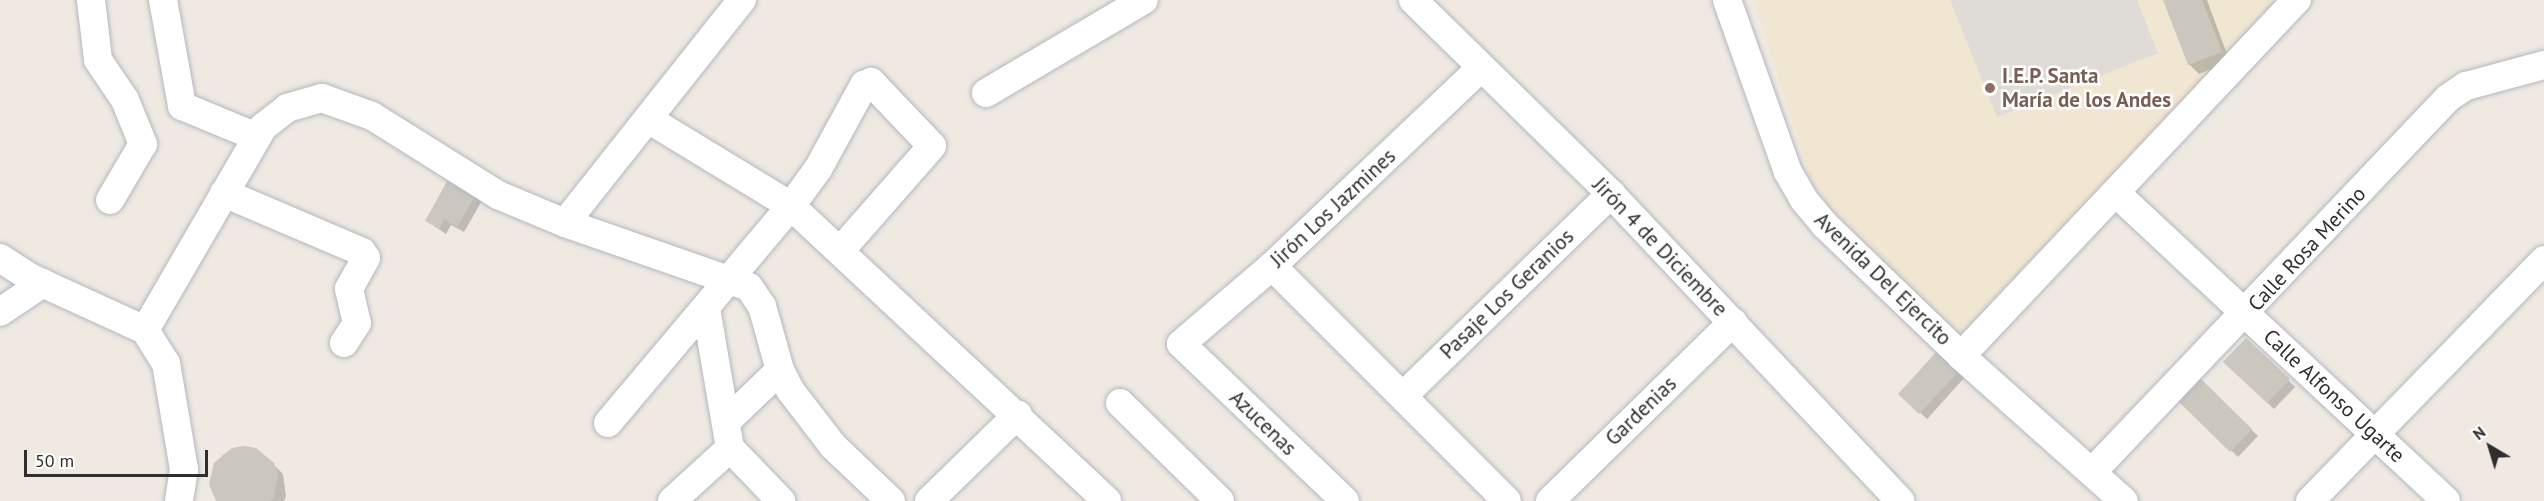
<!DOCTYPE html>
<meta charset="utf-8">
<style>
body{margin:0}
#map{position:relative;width:2544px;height:501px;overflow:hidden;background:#efe9e1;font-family:"PT Sans",sans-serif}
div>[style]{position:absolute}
.education>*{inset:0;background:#f0e6d1}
.plaza>*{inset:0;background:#dfdcd8}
.shadow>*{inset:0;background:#0003}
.building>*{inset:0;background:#cbc7bf}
.roads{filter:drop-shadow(0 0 2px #b4b7c1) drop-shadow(0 0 2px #b4b7c1)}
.street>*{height:28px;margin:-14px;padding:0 14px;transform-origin:14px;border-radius:14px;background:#fff}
.dots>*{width:16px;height:16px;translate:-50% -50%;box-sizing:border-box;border:3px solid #fff;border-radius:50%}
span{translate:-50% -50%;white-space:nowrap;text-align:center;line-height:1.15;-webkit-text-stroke:5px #fff;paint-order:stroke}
.education-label{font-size:21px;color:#785e54;font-weight:700}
.left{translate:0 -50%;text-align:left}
.street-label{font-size:21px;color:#2e2e2e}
.north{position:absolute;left:2460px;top:417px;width:60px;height:60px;-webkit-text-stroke:4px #fff;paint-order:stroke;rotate:322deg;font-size:16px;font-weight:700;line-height:24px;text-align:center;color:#2e2e2e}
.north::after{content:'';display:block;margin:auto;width:21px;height:27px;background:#2e2e2e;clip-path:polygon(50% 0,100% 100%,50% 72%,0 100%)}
.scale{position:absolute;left:24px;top:450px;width:184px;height:27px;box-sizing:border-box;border:3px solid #2e2e2e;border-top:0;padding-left:8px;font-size:18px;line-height:21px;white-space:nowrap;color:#2e2e2e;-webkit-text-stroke:4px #fff;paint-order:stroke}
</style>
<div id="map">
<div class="education">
<i style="clip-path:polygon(1754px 0,2282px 0,1960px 337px,1830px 211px,1810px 176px)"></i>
</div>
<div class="plaza">
<i style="clip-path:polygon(1950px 0,2137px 0,2158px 53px,1997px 117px)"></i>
</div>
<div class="shadow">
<i style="clip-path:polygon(2165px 0,2207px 0,2230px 62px,2199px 74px,2189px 64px)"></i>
<i style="clip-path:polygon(451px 178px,483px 199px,464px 232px,451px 225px,446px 234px,427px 221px)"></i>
<i style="clip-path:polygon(2246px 340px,2295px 387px,2274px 409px,2225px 362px)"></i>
<i style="clip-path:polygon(1939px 351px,1966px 376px,1927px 419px,1900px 394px)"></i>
<i style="clip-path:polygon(2200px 380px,2258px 436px,2238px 457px,2180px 401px)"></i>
<i style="clip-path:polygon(233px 449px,273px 464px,283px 474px,286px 496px,284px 501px,218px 501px,211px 483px,212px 473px,223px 455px)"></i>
</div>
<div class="building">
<i style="clip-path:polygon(2163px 0,2202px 0,2222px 52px,2188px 65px)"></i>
<i style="clip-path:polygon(450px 176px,478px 191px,457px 227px,444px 219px,439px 229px,425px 221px)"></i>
<i style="clip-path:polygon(2246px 338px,2290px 379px,2267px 403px,2223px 362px)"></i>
<i style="clip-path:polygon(1939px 349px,1961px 369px,1919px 414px,1898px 394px)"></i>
<i style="clip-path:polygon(2200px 378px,2252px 429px,2230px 452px,2178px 401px)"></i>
<i style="clip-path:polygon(244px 446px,256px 448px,274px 463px,278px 474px,274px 497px,271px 501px,216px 501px,209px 484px,214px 463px,232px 448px)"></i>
</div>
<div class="roads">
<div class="street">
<i style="left:91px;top:0;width:60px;rotate:83.3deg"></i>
<i style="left:98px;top:60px;width:48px;rotate:56deg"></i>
<i style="left:125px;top:100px;width:48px;rotate:67.8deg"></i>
<i style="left:143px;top:144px;width:65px;rotate:120.5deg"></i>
<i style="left:163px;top:0;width:108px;rotate:79.8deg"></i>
<i style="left:182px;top:106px;width:81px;rotate:22.5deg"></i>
<i style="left:1413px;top:0;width:277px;rotate:44.4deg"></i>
<i style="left:1611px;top:194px;width:422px;rotate:46.7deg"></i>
<i style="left:1727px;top:0;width:182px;rotate:70.5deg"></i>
<i style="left:1788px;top:172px;width:32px;rotate:60deg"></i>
<i style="left:1804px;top:200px;width:33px;rotate:50deg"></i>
<i style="left:1825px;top:225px;width:189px;rotate:43.9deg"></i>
<i style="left:1961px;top:356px;width:218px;rotate:41.7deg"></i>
<i style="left:986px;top:93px;width:183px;rotate:-30.5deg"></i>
<i style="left:648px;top:119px;width:167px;rotate:31.3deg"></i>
<i style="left:791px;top:206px;width:432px;rotate:43deg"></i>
<i style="left:224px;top:193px;width:150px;rotate:23.1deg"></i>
<i style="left:362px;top:252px;width:7px;rotate:56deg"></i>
<i style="left:366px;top:258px;width:35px;rotate:119deg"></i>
<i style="left:349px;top:289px;width:35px;rotate:77deg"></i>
<i style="left:357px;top:323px;width:24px;rotate:123deg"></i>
<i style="left:2116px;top:193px;width:451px;rotate:43deg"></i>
<i style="left:565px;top:223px;width:285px;rotate:-51.6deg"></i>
<i style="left:0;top:258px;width:35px;rotate:33deg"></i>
<i style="left:29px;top:277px;width:128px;rotate:24.6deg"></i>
<i style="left:145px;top:330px;width:39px;rotate:58deg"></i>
<i style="left:166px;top:363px;width:108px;rotate:80.4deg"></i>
<i style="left:184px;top:469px;width:32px;rotate:99deg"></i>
<i style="left:1272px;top:266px;width:332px;rotate:45deg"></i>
<i style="left:706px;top:308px;width:142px;rotate:80.3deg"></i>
<i style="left:730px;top:448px;width:74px;rotate:46.1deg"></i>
<i style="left:0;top:312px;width:52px;rotate:-34deg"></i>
<i style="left:145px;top:330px;width:235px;rotate:-59.8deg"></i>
<i style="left:263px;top:127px;width:31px;rotate:-38deg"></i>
<i style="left:287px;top:108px;width:36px;rotate:-16deg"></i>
<i style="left:322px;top:98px;width:53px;rotate:19.8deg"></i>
<i style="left:372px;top:116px;width:149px;rotate:32.1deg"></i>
<i style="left:498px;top:195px;width:73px;rotate:22.7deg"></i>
<i style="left:565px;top:223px;width:195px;rotate:19.2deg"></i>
<i style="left:749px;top:287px;width:23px;rotate:56deg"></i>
<i style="left:762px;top:306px;width:66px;rotate:74.3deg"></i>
<i style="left:780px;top:370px;width:22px;rotate:63deg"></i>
<i style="left:790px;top:390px;width:71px;rotate:52.5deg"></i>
<i style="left:833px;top:446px;width:80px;rotate:43.5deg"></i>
<i style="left:1961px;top:356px;width:490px;rotate:-46.7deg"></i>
<i style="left:1404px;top:395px;width:289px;rotate:-44.2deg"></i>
<i style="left:1120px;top:403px;width:140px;rotate:44.4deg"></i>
<i style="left:728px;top:420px;width:72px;rotate:-43.9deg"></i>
<i style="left:608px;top:423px;width:284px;rotate:-49.9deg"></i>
<i style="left:791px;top:206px;width:46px;rotate:-53.9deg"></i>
<i style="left:818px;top:169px;width:96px;rotate:-61.3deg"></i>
<i style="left:864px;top:85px;width:8px;rotate:-23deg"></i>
<i style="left:871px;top:82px;width:88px;rotate:46.4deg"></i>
<i style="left:932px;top:146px;width:138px;rotate:131.2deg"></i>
<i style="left:2093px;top:471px;width:515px;rotate:-46.42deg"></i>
<i style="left:2448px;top:98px;width:22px;rotate:-34deg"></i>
<i style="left:2466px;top:86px;width:81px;rotate:-15.1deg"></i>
<i style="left:672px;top:501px;width:79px;rotate:-42.4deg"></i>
<i style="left:929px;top:501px;width:124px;rotate:-44.3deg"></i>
<i style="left:1345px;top:501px;width:227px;rotate:-136.2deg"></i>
<i style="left:1181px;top:344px;width:120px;rotate:-40.6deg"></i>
<i style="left:1272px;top:266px;width:288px;rotate:-43.5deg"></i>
<i style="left:1550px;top:501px;width:256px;rotate:-44.4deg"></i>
<i style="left:2310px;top:501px;width:336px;rotate:-45.8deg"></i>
</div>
</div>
<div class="dots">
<i style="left:1990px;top:88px;background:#8d6e63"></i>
</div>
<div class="education-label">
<span class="left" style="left:2002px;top:88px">I.E.P. Santa<br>María de los Andes</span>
</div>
<div class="street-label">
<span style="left:1333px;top:208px;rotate:-43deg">Jirón Los Jazmines</span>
<span style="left:1660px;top:247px;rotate:46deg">Jirón 4 de Diciembre</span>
<span style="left:2307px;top:249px;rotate:-47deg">Calle Rosa Merino</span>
<span style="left:1883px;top:279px;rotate:44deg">Avenida Del Ejercito</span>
<span style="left:1507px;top:294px;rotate:-44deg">Pasaje Los Geranios</span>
<span style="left:2334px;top:396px;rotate:43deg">Calle Alfonso Ugarte</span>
<span style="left:1641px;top:411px;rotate:-44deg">Gardenias</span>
<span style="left:1263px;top:423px;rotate:44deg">Azucenas</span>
</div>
<div class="north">N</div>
<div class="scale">50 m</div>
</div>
